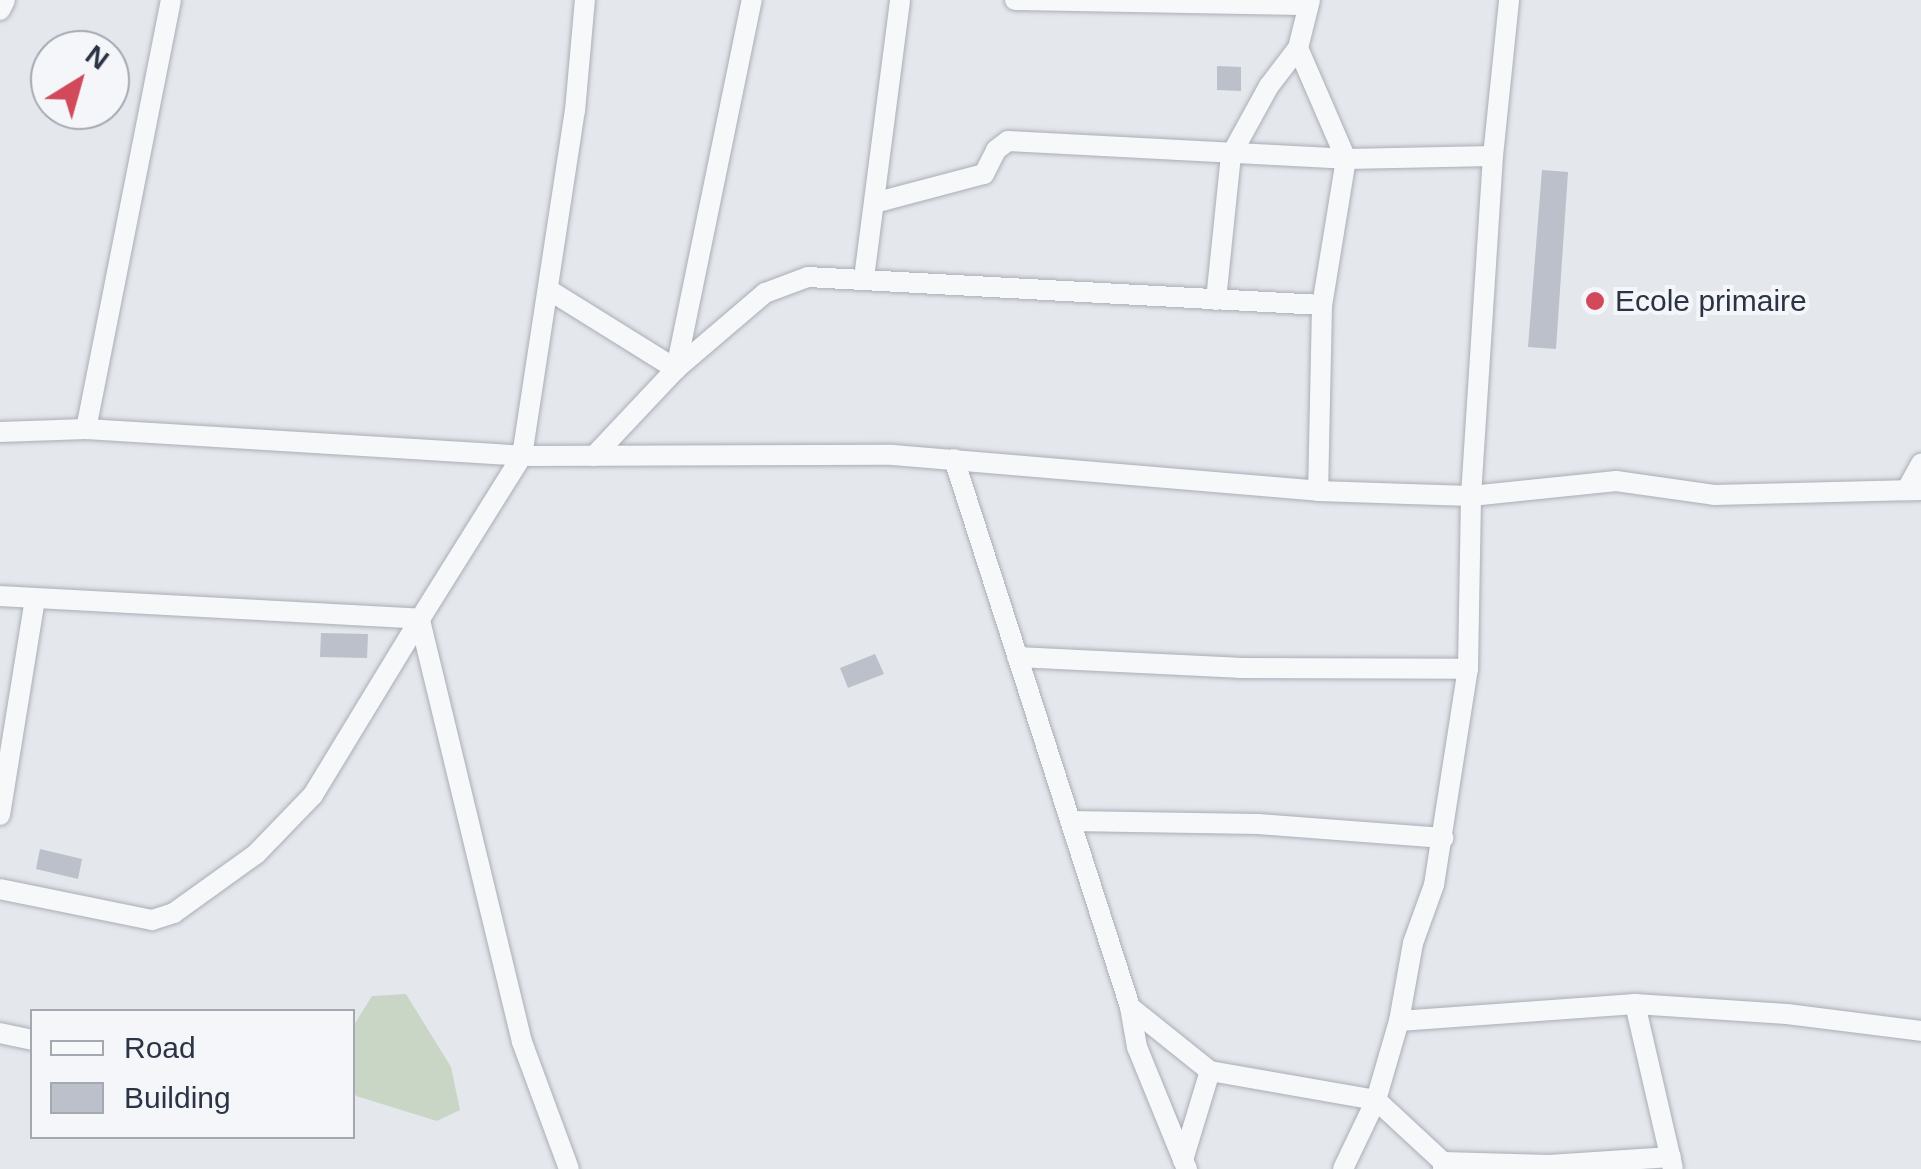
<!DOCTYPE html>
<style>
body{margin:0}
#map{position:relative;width:1921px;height:1169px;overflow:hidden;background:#e4e7ec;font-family:Helvetica,sans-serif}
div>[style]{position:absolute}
.green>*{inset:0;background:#c9d6c5}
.building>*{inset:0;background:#bbc0ca}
.roads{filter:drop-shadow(0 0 2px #a9aeb7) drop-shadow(0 0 2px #a9aeb7)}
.street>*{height:20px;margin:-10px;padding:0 10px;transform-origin:10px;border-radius:10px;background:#f7f8fa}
.dots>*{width:28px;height:28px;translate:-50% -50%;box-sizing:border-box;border:5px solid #f4f6f9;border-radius:50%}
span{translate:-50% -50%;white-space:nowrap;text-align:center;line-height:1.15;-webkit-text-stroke:8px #f4f6f9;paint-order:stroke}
.poi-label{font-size:30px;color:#2b3445}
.left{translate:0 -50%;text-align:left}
.legend{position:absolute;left:30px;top:1009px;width:325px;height:130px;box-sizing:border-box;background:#f4f6f9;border:2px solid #a4a8b1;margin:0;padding:12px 18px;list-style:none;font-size:30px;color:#2b3445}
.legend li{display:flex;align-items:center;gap:20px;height:50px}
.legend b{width:50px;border:2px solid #a4a8b1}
.north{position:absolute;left:30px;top:30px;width:100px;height:100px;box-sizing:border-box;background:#f4f6f9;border:2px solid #a4a8b1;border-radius:50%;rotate:37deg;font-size:28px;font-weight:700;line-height:40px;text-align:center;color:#2b3445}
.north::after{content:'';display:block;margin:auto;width:35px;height:45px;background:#d1495b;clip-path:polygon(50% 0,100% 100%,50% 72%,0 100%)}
</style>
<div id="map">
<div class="green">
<i style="clip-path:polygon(406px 994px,451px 1067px,460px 1110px,437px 1121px,356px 1096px,353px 1087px,354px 1025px,372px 996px)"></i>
</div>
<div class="building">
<i style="clip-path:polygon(1217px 66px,1241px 67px,1241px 91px,1217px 90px)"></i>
<i style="clip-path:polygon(1542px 170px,1568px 172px,1556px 349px,1528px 347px)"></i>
<i style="clip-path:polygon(321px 633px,368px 634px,367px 658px,320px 657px)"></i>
<i style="clip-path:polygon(875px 654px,884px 674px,848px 688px,840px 668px)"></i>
<i style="clip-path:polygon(40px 849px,82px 859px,78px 879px,36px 869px)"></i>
</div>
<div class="roads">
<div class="street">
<i style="left:1015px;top:0;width:291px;rotate:1deg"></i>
<i style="left:1310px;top:0;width:49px;rotate:104deg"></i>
<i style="left:1298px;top:48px;width:121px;rotate:66.6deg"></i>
<i style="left:1346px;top:159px;width:148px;rotate:99.3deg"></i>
<i style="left:1322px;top:305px;width:186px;rotate:91.2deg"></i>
<i style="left:0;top:10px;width:11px;rotate:-63deg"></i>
<i style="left:874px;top:203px;width:114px;rotate:-14.8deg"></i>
<i style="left:984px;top:174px;width:27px;rotate:-63deg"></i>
<i style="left:996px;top:150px;width:15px;rotate:-37deg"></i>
<i style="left:1008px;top:141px;width:338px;rotate:3deg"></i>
<i style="left:1346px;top:159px;width:147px;rotate:-1.2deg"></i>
<i style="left:864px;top:278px;width:280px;rotate:-82.6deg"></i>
<i style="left:549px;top:290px;width:150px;rotate:31.9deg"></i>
<i style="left:676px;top:369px;width:117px;rotate:-40.5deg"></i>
<i style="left:765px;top:293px;width:46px;rotate:-20.4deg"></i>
<i style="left:808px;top:277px;width:515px;rotate:3.12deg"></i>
<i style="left:1216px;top:300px;width:146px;rotate:-84.1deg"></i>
<i style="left:1231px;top:155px;width:79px;rotate:-61.2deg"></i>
<i style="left:1269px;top:86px;width:48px;rotate:-52.7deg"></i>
<i style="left:86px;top:429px;width:437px;rotate:-78.8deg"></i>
<i style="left:0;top:432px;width:86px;rotate:-2deg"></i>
<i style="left:86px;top:429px;width:437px;rotate:3.5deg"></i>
<i style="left:522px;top:456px;width:371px;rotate:-0.2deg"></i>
<i style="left:893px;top:455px;width:427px;rotate:4.8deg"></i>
<i style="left:1318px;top:491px;width:153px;rotate:1.9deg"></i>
<i style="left:1471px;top:496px;width:146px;rotate:-5.9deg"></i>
<i style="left:1616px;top:481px;width:99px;rotate:8.1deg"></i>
<i style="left:1714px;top:495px;width:207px;rotate:-1.4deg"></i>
<i style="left:594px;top:456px;width:120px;rotate:-46.7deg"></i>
<i style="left:676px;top:369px;width:377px;rotate:-78.4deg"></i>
<i style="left:954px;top:459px;width:576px;rotate:72.19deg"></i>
<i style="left:1130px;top:1007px;width:102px;rotate:38.7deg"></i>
<i style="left:1210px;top:1071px;width:93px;rotate:106.9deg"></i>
<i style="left:1183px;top:1160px;width:10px;rotate:66deg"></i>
<i style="left:1907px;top:489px;width:29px;rotate:-61deg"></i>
<i style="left:0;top:596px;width:421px;rotate:3.1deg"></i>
<i style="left:420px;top:619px;width:206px;rotate:121.3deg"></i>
<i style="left:313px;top:795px;width:82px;rotate:134deg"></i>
<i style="left:256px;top:854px;width:101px;rotate:144.3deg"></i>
<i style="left:174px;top:913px;width:23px;rotate:162deg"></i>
<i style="left:152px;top:920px;width:155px;rotate:-168.5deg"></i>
<i style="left:1017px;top:657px;width:221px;rotate:2.8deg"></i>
<i style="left:1238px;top:668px;width:230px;rotate:0.2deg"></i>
<i style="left:0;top:815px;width:218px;rotate:-80.8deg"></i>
<i style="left:1070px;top:821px;width:188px;rotate:0.9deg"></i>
<i style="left:1258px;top:824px;width:186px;rotate:4.3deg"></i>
<i style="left:1635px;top:1004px;width:168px;rotate:77deg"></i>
<i style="left:1130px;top:1007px;width:41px;rotate:80.1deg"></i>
<i style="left:1137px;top:1047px;width:122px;rotate:67.8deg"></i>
<i style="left:1399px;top:1021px;width:237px;rotate:-4.1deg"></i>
<i style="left:1635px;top:1004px;width:152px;rotate:3.8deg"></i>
<i style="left:1787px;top:1014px;width:135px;rotate:7.2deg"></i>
<i style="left:0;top:1033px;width:33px;rotate:12deg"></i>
<i style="left:1210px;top:1071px;width:169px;rotate:9.9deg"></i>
<i style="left:1376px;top:1100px;width:76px;rotate:115.6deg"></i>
<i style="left:1443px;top:1162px;width:106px;rotate:1.6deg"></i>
<i style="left:1549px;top:1165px;width:122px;rotate:-3.8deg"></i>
<i style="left:569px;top:1169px;width:135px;rotate:-110.3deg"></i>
<i style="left:522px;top:1042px;width:435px;rotate:-103.6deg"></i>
<i style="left:420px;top:619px;width:192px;rotate:-58deg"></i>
<i style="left:522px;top:456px;width:349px;rotate:-81.3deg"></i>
<i style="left:575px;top:111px;width:111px;rotate:-84.9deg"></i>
<i style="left:1443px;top:1169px;width:7px;rotate:-90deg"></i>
<i style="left:1443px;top:1162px;width:91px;rotate:-137.2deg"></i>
<i style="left:1376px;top:1100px;width:82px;rotate:-73.8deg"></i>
<i style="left:1399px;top:1021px;width:79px;rotate:-79.8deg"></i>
<i style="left:1413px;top:943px;width:62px;rotate:-70.1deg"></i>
<i style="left:1434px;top:885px;width:219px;rotate:-81.1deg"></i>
<i style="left:1468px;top:669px;width:173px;rotate:-89deg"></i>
<i style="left:1471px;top:496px;width:341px;rotate:-86.3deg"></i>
<i style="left:1493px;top:156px;width:157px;rotate:-84.1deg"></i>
</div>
</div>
<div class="dots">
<i style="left:1595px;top:301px;background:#d1495b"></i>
</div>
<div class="poi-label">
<span class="left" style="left:1615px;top:301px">Ecole primaire</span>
</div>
<ul class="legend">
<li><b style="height:12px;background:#f7f8fa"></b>Road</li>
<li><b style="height:28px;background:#bbc0ca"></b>Building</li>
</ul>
<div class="north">N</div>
</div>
